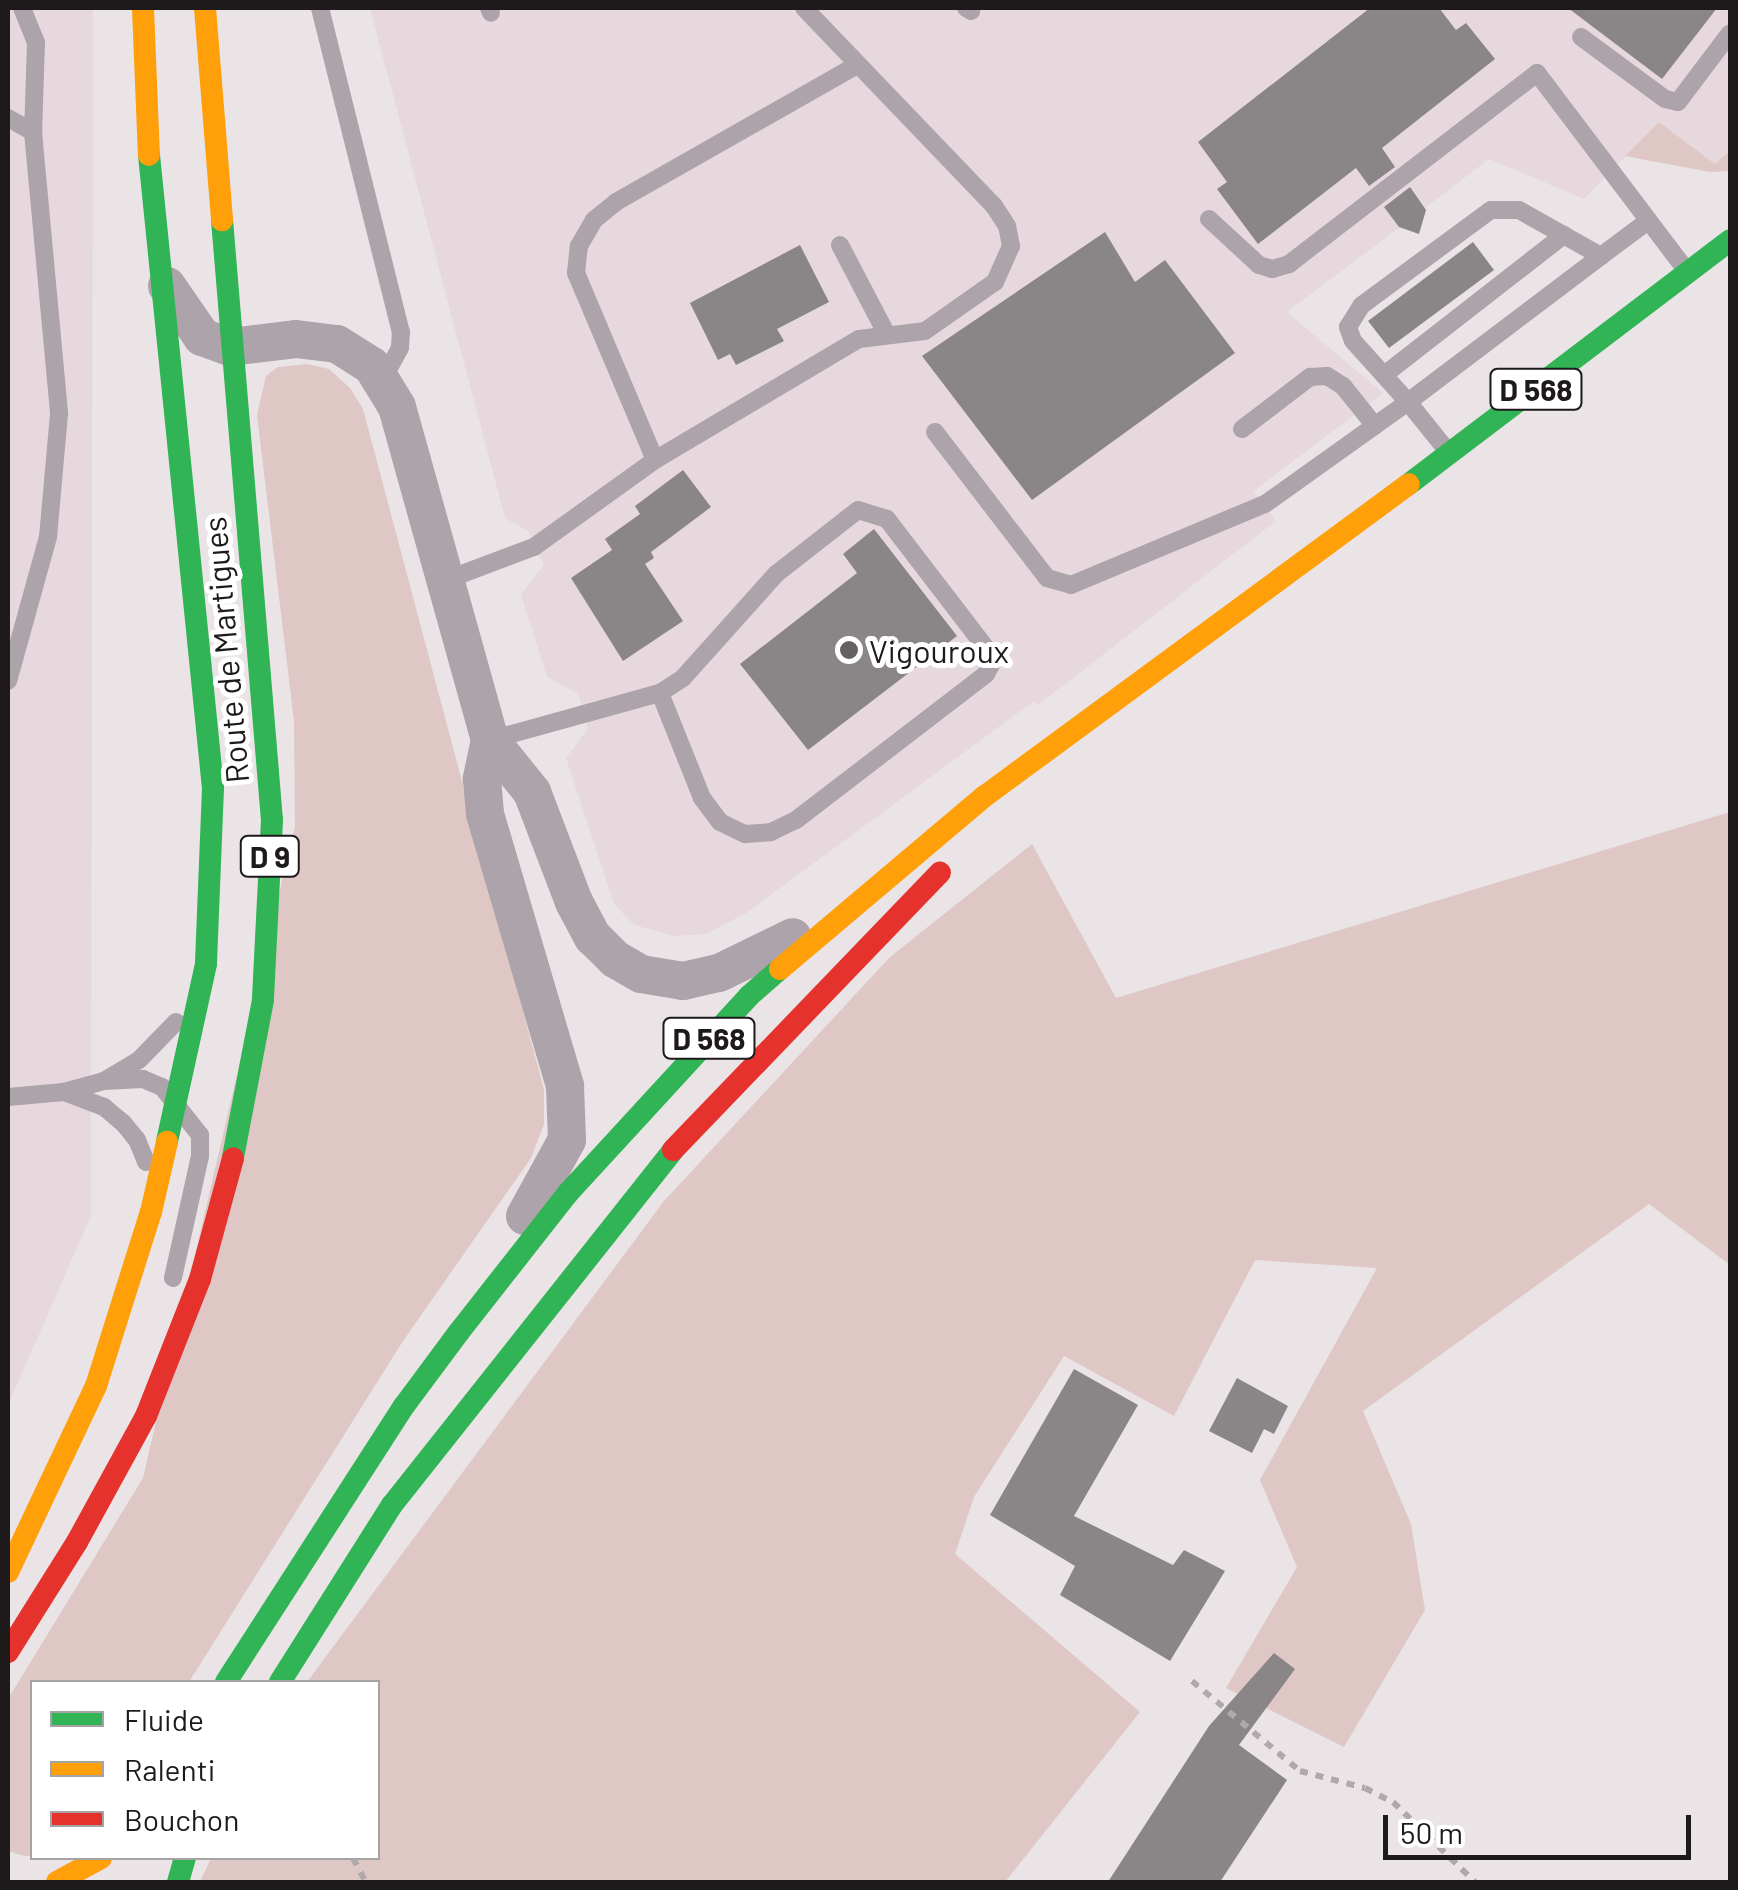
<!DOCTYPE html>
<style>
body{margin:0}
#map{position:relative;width:1738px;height:1890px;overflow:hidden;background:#eae4e6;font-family:Barlow,sans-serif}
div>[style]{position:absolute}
.built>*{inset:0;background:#e7d8de}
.green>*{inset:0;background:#dec7c4}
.building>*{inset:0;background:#8a8586}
.path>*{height:6px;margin-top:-3px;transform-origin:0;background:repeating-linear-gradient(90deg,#afa8ad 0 8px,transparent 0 16px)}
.lane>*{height:18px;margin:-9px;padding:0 9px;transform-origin:9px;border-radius:9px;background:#ada3aa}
.street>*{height:38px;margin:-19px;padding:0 19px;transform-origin:19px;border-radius:19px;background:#ada3aa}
.fast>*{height:22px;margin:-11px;padding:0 11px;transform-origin:11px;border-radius:11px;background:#30b455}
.slow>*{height:22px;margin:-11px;padding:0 11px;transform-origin:11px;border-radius:11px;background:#ff9f0a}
.jam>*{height:22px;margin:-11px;padding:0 11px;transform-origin:11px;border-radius:11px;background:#e5322d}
.dots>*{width:28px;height:28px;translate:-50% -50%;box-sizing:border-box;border:5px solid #fff;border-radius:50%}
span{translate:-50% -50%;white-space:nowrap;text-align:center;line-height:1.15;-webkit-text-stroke:10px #fff;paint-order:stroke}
.shield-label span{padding:2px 8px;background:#fff;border:2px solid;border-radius:8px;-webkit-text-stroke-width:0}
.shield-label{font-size:30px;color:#1e1a1b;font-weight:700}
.street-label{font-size:32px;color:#1e1a1b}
.poi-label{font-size:32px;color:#1e1a1b}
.left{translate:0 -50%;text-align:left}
.frame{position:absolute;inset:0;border:10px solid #1e1a1b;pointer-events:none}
.legend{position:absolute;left:30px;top:1680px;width:350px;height:180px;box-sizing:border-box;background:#fff;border:2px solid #a5a3a4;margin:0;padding:12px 18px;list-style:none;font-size:30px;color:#1e1a1b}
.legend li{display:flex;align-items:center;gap:20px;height:50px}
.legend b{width:50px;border:2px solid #a5a3a4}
.scale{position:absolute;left:1383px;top:1815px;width:308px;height:45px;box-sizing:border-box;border:5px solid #1e1a1b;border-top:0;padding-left:12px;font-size:30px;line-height:35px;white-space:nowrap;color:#1e1a1b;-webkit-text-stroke:8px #fff;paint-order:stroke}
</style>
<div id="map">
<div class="built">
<i style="clip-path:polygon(8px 8px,93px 8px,91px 1216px,8px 1405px)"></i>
<i style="clip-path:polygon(370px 8px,1730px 8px,1730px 151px,1715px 164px,1659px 122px,1584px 199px,1489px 159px,1425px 208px,1419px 225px,1399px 228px,1287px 312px,1383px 393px,1254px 491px,1276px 521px,1038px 705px,1034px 701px,746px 913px,706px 934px,675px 936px,634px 925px,614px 904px,566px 758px,588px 728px,578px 694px,547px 677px,521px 594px,544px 565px,528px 531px,505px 518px)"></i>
</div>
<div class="green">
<i style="clip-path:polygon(1659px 122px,1715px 164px,1730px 151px,1730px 171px,1710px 172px,1625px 156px)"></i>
<i style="clip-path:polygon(307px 364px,329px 369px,350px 388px,363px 409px,544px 1090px,544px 1124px,531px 1158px,403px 1341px,189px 1682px,32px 1682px,32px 1856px,25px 1856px,8px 1851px,8px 1699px,143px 1478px,295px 826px,294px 721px,257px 415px,266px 376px,278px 367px)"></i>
<i style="clip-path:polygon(1730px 812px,1730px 1265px,1649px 1204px,1363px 1411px,1411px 1524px,1425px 1610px,1344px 1747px,1226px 1688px,1297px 1567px,1260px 1480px,1377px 1268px,1255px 1260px,1174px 1416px,1064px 1356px,974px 1497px,955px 1554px,1140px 1712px,1005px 1882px,200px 1882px,211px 1858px,378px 1858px,378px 1682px,307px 1682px,664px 1201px,890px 957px,1032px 844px,1116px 998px)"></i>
</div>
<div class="building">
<i style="clip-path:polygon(1370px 8px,1439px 8px,1456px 30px,1466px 23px,1495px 59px,1382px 148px,1395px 167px,1369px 186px,1356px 168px,1258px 244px,1217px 189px,1227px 182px,1198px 142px)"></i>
<i style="clip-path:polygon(1568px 8px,1717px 8px,1662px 79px)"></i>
<i style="clip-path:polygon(1410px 187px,1426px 210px,1419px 234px,1399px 227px,1384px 207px)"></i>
<i style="clip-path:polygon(1105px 232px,1135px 282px,1165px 260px,1235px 353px,1032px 500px,922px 356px)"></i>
<i style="clip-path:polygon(1473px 242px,1494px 270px,1389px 348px,1368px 321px)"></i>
<i style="clip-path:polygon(800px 245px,829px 302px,777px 329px,784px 341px,736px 365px,730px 354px,718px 360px,690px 303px)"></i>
<i style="clip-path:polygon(683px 470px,711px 507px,651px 552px,654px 558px,645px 564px,683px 621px,623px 661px,571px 578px,612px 550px,605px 539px,640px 514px,635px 506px)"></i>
<i style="clip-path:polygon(874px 529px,957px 636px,808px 750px,740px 664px,857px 573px,843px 554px)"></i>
<i style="clip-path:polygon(1074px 1369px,1138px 1405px,1074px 1516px,1173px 1565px,1184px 1550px,1225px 1571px,1170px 1661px,1060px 1595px,1075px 1566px,990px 1515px)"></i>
<i style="clip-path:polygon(1237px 1378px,1288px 1406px,1274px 1434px,1264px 1429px,1252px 1453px,1209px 1431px)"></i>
<i style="clip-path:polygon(1274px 1653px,1295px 1669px,1239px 1745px,1287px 1780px,1220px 1882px,1108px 1882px,1209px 1726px)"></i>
</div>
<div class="path">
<i style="left:1192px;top:1681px;width:141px;rotate:39.8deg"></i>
<i style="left:1300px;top:1771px;width:67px;rotate:14.7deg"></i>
<i style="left:1365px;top:1788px;width:31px;rotate:27deg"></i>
<i style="left:1393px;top:1802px;width:115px;rotate:44.3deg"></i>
<i style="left:353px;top:1858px;width:27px;rotate:62deg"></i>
</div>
<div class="lane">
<i style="left:22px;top:8px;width:38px;rotate:68deg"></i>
<i style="left:36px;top:43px;width:89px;rotate:91.9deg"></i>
<i style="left:320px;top:8px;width:334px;rotate:76deg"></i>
<i style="left:401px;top:332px;width:16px;rotate:94deg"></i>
<i style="left:400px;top:348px;width:35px;rotate:119deg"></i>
<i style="left:489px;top:8px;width:5px;rotate:68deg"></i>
<i style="left:966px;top:8px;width:6px;rotate:31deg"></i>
<i style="left:1581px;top:37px;width:104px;rotate:36.4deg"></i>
<i style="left:1665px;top:99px;width:13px;rotate:13deg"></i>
<i style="left:1678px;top:102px;width:86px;rotate:-53deg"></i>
<i style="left:8px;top:118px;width:29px;rotate:29deg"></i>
<i style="left:33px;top:132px;width:283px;rotate:84.7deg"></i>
<i style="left:59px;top:414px;width:123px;rotate:95.1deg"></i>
<i style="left:48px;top:537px;width:149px;rotate:105.5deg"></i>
<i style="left:1209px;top:219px;width:68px;rotate:42.6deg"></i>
<i style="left:1259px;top:265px;width:14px;rotate:17deg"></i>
<i style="left:1272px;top:269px;width:18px;rotate:-16deg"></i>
<i style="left:1289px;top:264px;width:313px;rotate:-37.6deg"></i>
<i style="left:1537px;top:73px;width:246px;rotate:52.9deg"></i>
<i style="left:840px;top:245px;width:99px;rotate:62.4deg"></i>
<i style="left:1601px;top:256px;width:242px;rotate:142.9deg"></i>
<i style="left:1408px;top:402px;width:82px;rotate:-132deg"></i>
<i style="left:1353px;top:341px;width:15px;rotate:-110deg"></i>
<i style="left:1348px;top:327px;width:26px;rotate:-58deg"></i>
<i style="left:1362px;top:305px;width:160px;rotate:-36.4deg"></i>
<i style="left:1491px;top:210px;width:28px"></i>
<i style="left:1519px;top:210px;width:94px;rotate:29.3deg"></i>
<i style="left:1601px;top:256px;width:59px;rotate:-36.7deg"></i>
<i style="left:1384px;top:375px;width:228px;rotate:-37.9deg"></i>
<i style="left:1242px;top:429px;width:86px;rotate:-37.4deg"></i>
<i style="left:1310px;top:377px;width:17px;rotate:-3deg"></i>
<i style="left:1327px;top:376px;width:19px;rotate:32deg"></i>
<i style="left:1343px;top:386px;width:51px;rotate:51.3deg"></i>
<i style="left:935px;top:432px;width:184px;rotate:52.5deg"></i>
<i style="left:1047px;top:578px;width:25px;rotate:16deg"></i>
<i style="left:1071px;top:585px;width:210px;rotate:-22.7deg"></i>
<i style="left:1265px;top:504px;width:176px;rotate:-35.5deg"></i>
<i style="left:1408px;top:402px;width:59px;rotate:51.2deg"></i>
<i style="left:655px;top:460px;width:203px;rotate:-112.9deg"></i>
<i style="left:576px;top:273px;width:27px;rotate:-84deg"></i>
<i style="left:579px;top:246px;width:30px;rotate:-60deg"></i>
<i style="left:594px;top:220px;width:28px;rotate:-39deg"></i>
<i style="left:616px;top:202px;width:277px;rotate:-29.6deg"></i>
<i style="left:446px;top:580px;width:94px;rotate:-20.6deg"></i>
<i style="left:534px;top:547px;width:149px;rotate:-35.7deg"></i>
<i style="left:655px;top:460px;width:237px;rotate:-30.7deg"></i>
<i style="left:859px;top:339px;width:66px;rotate:-6.9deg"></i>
<i style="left:925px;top:331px;width:85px;rotate:-35deg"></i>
<i style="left:995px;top:282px;width:39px;rotate:-66deg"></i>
<i style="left:1011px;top:246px;width:20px;rotate:-101deg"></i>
<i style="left:1007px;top:226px;width:24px;rotate:-123deg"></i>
<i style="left:994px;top:206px;width:274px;rotate:-133.8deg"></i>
<i style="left:490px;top:740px;width:176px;rotate:-15.5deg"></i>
<i style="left:660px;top:693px;width:113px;rotate:68.2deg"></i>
<i style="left:702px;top:798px;width:30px;rotate:53deg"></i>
<i style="left:720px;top:822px;width:28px;rotate:26deg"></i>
<i style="left:745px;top:834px;width:26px;rotate:-4deg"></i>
<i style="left:771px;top:832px;width:28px;rotate:-26deg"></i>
<i style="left:796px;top:820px;width:240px;rotate:-37.5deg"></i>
<i style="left:986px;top:674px;width:10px;rotate:-61deg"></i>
<i style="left:991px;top:665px;width:13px;rotate:-99deg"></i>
<i style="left:989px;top:652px;width:168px;rotate:-127.5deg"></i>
<i style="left:887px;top:519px;width:30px;rotate:-163deg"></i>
<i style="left:858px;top:510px;width:104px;rotate:142deg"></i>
<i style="left:776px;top:574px;width:140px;rotate:131.8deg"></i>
<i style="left:683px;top:678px;width:27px;rotate:147deg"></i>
<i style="left:104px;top:1081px;width:39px;rotate:-3deg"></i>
<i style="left:143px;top:1079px;width:21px;rotate:23deg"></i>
<i style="left:162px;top:1087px;width:61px;rotate:51.6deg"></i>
<i style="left:200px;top:1135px;width:21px;rotate:90deg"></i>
<i style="left:200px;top:1156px;width:125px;rotate:102.5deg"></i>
<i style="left:8px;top:1097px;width:56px;rotate:-5.1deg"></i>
<i style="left:146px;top:1162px;width:24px;rotate:-112deg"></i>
<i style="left:137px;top:1140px;width:22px;rotate:-129deg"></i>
<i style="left:123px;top:1123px;width:25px;rotate:-140deg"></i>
<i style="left:104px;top:1107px;width:43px;rotate:-159.4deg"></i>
<i style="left:64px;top:1092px;width:41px;rotate:-15.4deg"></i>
<i style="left:104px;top:1081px;width:41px;rotate:-31deg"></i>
<i style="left:139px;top:1060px;width:53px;rotate:-45.8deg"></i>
</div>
<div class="street">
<i style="left:167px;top:286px;width:62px;rotate:55.5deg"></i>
<i style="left:202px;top:337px;width:30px;rotate:20deg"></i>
<i style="left:230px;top:347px;width:66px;rotate:-6.9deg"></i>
<i style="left:296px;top:339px;width:41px;rotate:7deg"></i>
<i style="left:337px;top:344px;width:41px;rotate:32.2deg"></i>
<i style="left:372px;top:366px;width:48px;rotate:58.6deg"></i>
<i style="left:397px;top:407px;width:346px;rotate:74.4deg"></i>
<i style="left:490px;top:740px;width:40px;rotate:102deg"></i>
<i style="left:482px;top:779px;width:35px;rotate:85deg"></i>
<i style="left:485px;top:814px;width:284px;rotate:73.6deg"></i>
<i style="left:565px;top:1086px;width:54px;rotate:87.9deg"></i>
<i style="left:567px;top:1140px;width:87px;rotate:118.9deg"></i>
<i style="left:490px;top:740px;width:67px;rotate:51.1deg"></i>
<i style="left:532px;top:792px;width:118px;rotate:69.1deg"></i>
<i style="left:574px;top:902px;width:40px;rotate:62deg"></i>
<i style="left:593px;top:937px;width:31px;rotate:45deg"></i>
<i style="left:615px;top:959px;width:30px;rotate:30deg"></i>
<i style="left:641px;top:974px;width:43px;rotate:9.5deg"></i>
<i style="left:683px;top:981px;width:37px;rotate:-13deg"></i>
<i style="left:719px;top:973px;width:82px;rotate:-25.9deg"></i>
</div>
<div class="fast">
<i style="left:149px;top:155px;width:636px;rotate:84.23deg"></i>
<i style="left:213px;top:788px;width:176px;rotate:92.3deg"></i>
<i style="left:206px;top:964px;width:182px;rotate:102.4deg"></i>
<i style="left:222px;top:220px;width:602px;rotate:85.24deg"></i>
<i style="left:272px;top:820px;width:180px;rotate:92.9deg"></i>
<i style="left:263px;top:1000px;width:161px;rotate:100.8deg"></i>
<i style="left:1409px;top:484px;width:403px;rotate:-37.2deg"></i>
<i style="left:226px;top:1682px;width:328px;rotate:-57.2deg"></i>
<i style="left:404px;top:1406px;width:92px;rotate:-53.4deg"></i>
<i style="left:459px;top:1332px;width:177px;rotate:-51.9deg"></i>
<i style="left:568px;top:1193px;width:268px;rotate:-47.4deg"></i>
<i style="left:749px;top:996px;width:41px;rotate:-41.1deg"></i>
<i style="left:280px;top:1682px;width:209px;rotate:-57.7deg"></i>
<i style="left:392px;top:1505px;width:453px;rotate:-51.6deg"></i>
<i style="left:178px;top:1882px;width:25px;rotate:-74deg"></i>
</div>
<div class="slow">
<i style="left:143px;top:8px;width:147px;rotate:87.7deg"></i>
<i style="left:205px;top:8px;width:213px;rotate:85.4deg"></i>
<i style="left:780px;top:969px;width:268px;rotate:-40.2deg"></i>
<i style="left:985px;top:796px;width:526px;rotate:-36.35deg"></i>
<i style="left:8px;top:1572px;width:206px;rotate:-64.7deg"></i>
<i style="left:96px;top:1386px;width:182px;rotate:-72.5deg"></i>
<i style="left:151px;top:1212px;width:72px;rotate:-77.1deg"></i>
<i style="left:57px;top:1882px;width:50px;rotate:-28.6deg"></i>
</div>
<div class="jam">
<i style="left:673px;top:1150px;width:385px;rotate:-46.1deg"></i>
<i style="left:8px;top:1652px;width:130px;rotate:-57.9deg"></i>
<i style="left:77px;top:1542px;width:144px;rotate:-61.3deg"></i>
<i style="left:146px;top:1416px;width:147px;rotate:-68.5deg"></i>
<i style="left:200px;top:1279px;width:125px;rotate:-74.7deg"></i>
</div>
<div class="dots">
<i style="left:849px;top:650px;background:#656162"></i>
</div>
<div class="shield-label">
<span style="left:1536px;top:389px">D 568</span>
<span style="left:270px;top:856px">D 9</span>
<span style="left:709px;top:1038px">D 568</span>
</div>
<div class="street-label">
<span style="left:225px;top:650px;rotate:-95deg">Route de Martigues</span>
</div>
<div class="poi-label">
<span class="left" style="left:869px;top:650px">Vigouroux</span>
</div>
<div class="frame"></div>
<ul class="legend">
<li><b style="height:12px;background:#30b455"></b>Fluide</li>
<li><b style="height:12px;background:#ff9f0a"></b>Ralenti</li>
<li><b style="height:12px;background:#e5322d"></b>Bouchon</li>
</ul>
<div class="scale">50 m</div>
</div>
